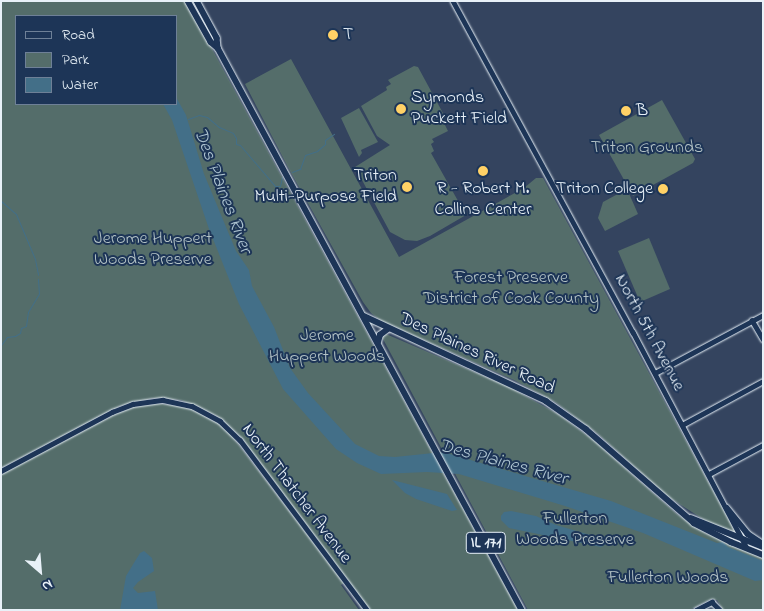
<!DOCTYPE html>
<style>
body{margin:0}
#map{position:relative;width:764px;height:611px;overflow:hidden;background:#34445f;font-family:"Indie Flower",sans-serif}
div>[style]{position:absolute}
.green>*{inset:0;background:#546d6a}
.water>*{inset:0;background:#436f88}
.stream>*{height:1px;margin:-0.5px;padding:0 0.5px;transform-origin:0.5px;border-radius:0.5px;background:#436f88}
.roads{filter:drop-shadow(0 0 1px #e8f1f8) drop-shadow(0 0 1px #e8f1f8)}
.minor>*{height:4.5px;margin:-2.25px;padding:0 2.25px;transform-origin:2.25px;border-radius:2.25px;background:#1d3557}
.major>*{height:5.5px;margin:-2.75px;padding:0 2.75px;transform-origin:2.75px;border-radius:2.75px;background:#1d3557}
.dots>*{width:14px;height:14px;translate:-50% -50%;box-sizing:border-box;border:2px solid #1d3557;border-radius:50%}
span{translate:-50% -50%;white-space:nowrap;text-align:center;line-height:1.15;-webkit-text-stroke:4px #1d3557;paint-order:stroke}
.shield-label span{padding:1px 4px;background:#1d3557;border:1px solid;border-radius:4px;-webkit-text-stroke-width:0}
.shield-label{font-size:16px;color:#e8f1f8;font-weight:700}
.poi-label{font-size:18px;color:#e8f1f8}
.left{translate:0 -50%;text-align:left}
.right{translate:-100% -50%;text-align:right}
.park-label{font-size:18px;color:#b4c3c6}
.street-label{font-size:18px;color:#e8f1f8}
.water-label{font-size:19px;color:#aec4d1;font-style:italic}
.frame{position:absolute;inset:0;border:2px solid #e8f1f8;pointer-events:none}
.legend{position:absolute;left:15px;top:15px;width:162px;height:90px;box-sizing:border-box;background:#1d3557;border:1px solid #6e8097;margin:0;padding:6px 9px;list-style:none;font-size:15px;color:#e8f1f8}
.legend li{display:flex;align-items:center;gap:10px;height:25px}
.legend b{width:25px;border:1px solid #6e8097}
.north{position:absolute;left:15px;top:546px;width:50px;height:50px;-webkit-text-stroke:4px #1d3557;paint-order:stroke;rotate:153deg;font-size:14px;font-weight:700;line-height:20px;text-align:center;color:#e8f1f8}
.north::after{content:'';display:block;margin:auto;width:18px;height:22px;background:#e8f1f8;clip-path:polygon(50% 0,100% 100%,50% 72%,0 100%)}
</style>
<div id="map">
<div class="green">
<i style="clip-path:polygon(evenodd,1px 1px,186px 1px,518px 610px,369px 610px,237px 434px,215px 415px,181px 400px,154px 398px,120px 406px,1px 468px,1px 1px,16px 16px,176px 16px,176px 104px,16px 104px,16px 16px)"></i>
<i style="clip-path:polygon(291px 59px,399px 257px,524px 188px,536px 178px,543px 178px,736px 533px,706px 521px,667px 496px,598px 434px,555px 402px,514px 380px,381px 321px,371px 313px,363px 302px,289px 169px,245px 84px)"></i>
<i style="clip-path:polygon(414px 66px,418px 67px,444px 115px,441px 117px,448px 131px,432px 139px,434px 142px,431px 144px,434px 151px,431px 153px,466px 215px,430px 236px,417px 241px,405px 240px,390px 232px,355px 167px,390px 145px,377px 136px,361px 106px,387px 90px,386px 87px,391px 84px,388px 80px)"></i>
<i style="clip-path:polygon(662px 100px,695px 159px,693px 163px,633px 196px,599px 135px)"></i>
<i style="clip-path:polygon(359px 108px,378px 142px,361px 150px,362px 153px,359px 157px,341px 118px)"></i>
<i style="clip-path:polygon(627px 189px,638px 214px,605px 231px,598px 218px,603px 202px)"></i>
<i style="clip-path:polygon(649px 238px,670px 289px,640px 302px,618px 251px)"></i>
<i style="clip-path:polygon(386px 334px,509px 387px,558px 414px,592px 439px,678px 515px,705px 533px,763px 558px,763px 610px,723px 610px,717px 600px,711px 599px,690px 610px,528px 610px,383px 339px,383px 336px)"></i>
<i style="clip-path:polygon(153px 403px,188px 407px,212px 418px,229px 432px,344px 583px,341px 585px,359px 610px,1px 610px,1px 473px,115px 413px,136px 405px)"></i>
</div>
<div class="water">
<i style="clip-path:polygon(176px 97px,186px 115px,204px 174px,236px 251px,249px 270px,252px 286px,274px 327px,290px 368px,308px 393px,355px 444px,379px 456px,395px 457px,443px 452px,611px 501px,717px 543px,723px 542px,728px 547px,763px 561px,763px 580px,755px 581px,643px 533px,565px 506px,459px 474px,427px 472px,381px 474px,357px 463px,336px 449px,283px 389px,239px 304px,209px 229px,172px 120px,163px 104px,176px 104px)"></i>
<i style="clip-path:polygon(392px 480px,447px 494px,457px 510px,452px 511px,416px 499px,405px 493px)"></i>
<i style="clip-path:polygon(511px 511px,536px 516px,556px 525px,604px 539px,606px 544px,601px 547px,509px 528px,501px 520px,501px 516px,504px 512px)"></i>
<i style="clip-path:polygon(144px 551px,152px 558px,154px 571px,138px 582px,133px 588px,138px 593px,155px 591px,158px 610px,120px 610px,126px 576px,140px 553px)"></i>
</div>
<div class="stream">
<i style="left:188px;top:119px;width:12px;rotate:-20deg"></i>
<i style="left:199px;top:115px;width:8px;rotate:14deg"></i>
<i style="left:207px;top:117px;width:16px;rotate:40deg"></i>
<i style="left:219px;top:127px;width:15px;rotate:23deg"></i>
<i style="left:233px;top:133px;width:6px;rotate:59deg"></i>
<i style="left:236px;top:138px;width:6px;rotate:90deg"></i>
<i style="left:236px;top:144px;width:4px;rotate:14deg"></i>
<i style="left:240px;top:145px;width:54px;rotate:49.5deg"></i>
<i style="left:275px;top:186px;width:5px"></i>
<i style="left:280px;top:186px;width:9px;rotate:-77deg"></i>
<i style="left:292px;top:172px;width:9px;rotate:-21deg"></i>
<i style="left:300px;top:169px;width:15px;rotate:-70deg"></i>
<i style="left:305px;top:155px;width:13px;rotate:-18deg"></i>
<i style="left:317px;top:151px;width:11px;rotate:-41deg"></i>
<i style="left:325px;top:144px;width:4px;rotate:-90deg"></i>
<i style="left:325px;top:140px;width:11px;rotate:-34deg"></i>
<i style="left:1px;top:188px;width:8px;rotate:90deg"></i>
<i style="left:1px;top:201px;width:20px;rotate:41deg"></i>
<i style="left:16px;top:214px;width:49px;rotate:67.1deg"></i>
<i style="left:35px;top:259px;width:16px;rotate:79deg"></i>
<i style="left:1px;top:345px;width:10px;rotate:-53deg"></i>
<i style="left:7px;top:337px;width:8px;rotate:-7deg"></i>
<i style="left:15px;top:336px;width:6px;rotate:-31deg"></i>
<i style="left:20px;top:333px;width:5px;rotate:-79deg"></i>
<i style="left:21px;top:328px;width:5px;rotate:-22deg"></i>
<i style="left:26px;top:326px;width:14px;rotate:-82deg"></i>
<i style="left:28px;top:312px;width:21px;rotate:-59deg"></i>
<i style="left:39px;top:294px;width:15px;rotate:-94deg"></i>
</div>
<div class="roads">
<div class="minor">
<i style="left:453px;top:1px;width:377px;rotate:61.5deg"></i>
<i style="left:633px;top:332px;width:244px;rotate:62.2deg"></i>
<i style="left:752px;top:320px;width:22px;rotate:60deg"></i>
<i style="left:655px;top:373px;width:123px;rotate:-28.2deg"></i>
<i style="left:682px;top:425px;width:92px;rotate:-28.5deg"></i>
<i style="left:1px;top:471px;width:126px;rotate:-28deg"></i>
<i style="left:112px;top:412px;width:22px;rotate:-21deg"></i>
<i style="left:133px;top:404px;width:30px;rotate:-8deg"></i>
<i style="left:163px;top:400px;width:30px;rotate:12deg"></i>
<i style="left:192px;top:406px;width:32px;rotate:28deg"></i>
<i style="left:220px;top:421px;width:28px;rotate:44deg"></i>
<i style="left:240px;top:440px;width:212px;rotate:53.2deg"></i>
<i style="left:709px;top:474px;width:61px;rotate:-28.2deg"></i>
<i style="left:696px;top:610px;width:18px;rotate:-27deg"></i>
<i style="left:712px;top:602px;width:11px;rotate:45deg"></i>
</div>
<div class="major">
<i style="left:188px;top:1px;width:47px;rotate:60.7deg"></i>
<i style="left:211px;top:42px;width:9px;rotate:41deg"></i>
<i style="left:197px;top:1px;width:42px;rotate:61.6deg"></i>
<i style="left:217px;top:38px;width:10px;rotate:84deg"></i>
<i style="left:218px;top:48px;width:639px;rotate:61.59deg"></i>
<i style="left:364px;top:316px;width:201px;rotate:25deg"></i>
<i style="left:546px;top:401px;width:49px;rotate:35deg"></i>
<i style="left:586px;top:429px;width:143px;rotate:41deg"></i>
<i style="left:694px;top:523px;width:42px;rotate:27.2deg"></i>
<i style="left:731px;top:542px;width:35px;rotate:22deg"></i>
<i style="left:378px;top:342px;width:7px;rotate:-74deg"></i>
<i style="left:380px;top:335px;width:10px;rotate:-37deg"></i>
<i style="left:727px;top:508px;width:33px;rotate:51deg"></i>
<i style="left:748px;top:534px;width:18px;rotate:34deg"></i>
<i style="left:691px;top:518px;width:78px;rotate:21.9deg"></i>
</div>
</div>
<div class="dots">
<i style="left:333px;top:35px;background:#ffd166"></i>
<i style="left:401px;top:109px;background:#ffd166"></i>
<i style="left:626px;top:111px;background:#ffd166"></i>
<i style="left:483px;top:171px;background:#ffd166"></i>
<i style="left:407px;top:187px;background:#ffd166"></i>
<i style="left:663px;top:189px;background:#ffd166"></i>
</div>
<div class="shield-label">
<span style="left:486px;top:543px">IL 171</span>
</div>
<div class="poi-label">
<span class="left" style="left:343px;top:35px">T</span>
<span class="left" style="left:411px;top:109px">Symonds<br>Puckett Field</span>
<span class="left" style="left:636px;top:111px">B</span>
<span class="right" style="left:397px;top:187px">Triton<br>Multi-Purpose Field</span>
<span class="right" style="left:653px;top:189px">Triton College</span>
<span style="left:483px;top:200px">R - Robert M.<br>Collins Center</span>
</div>
<div class="park-label">
<span style="left:647px;top:148px">Triton Grounds</span>
<span style="left:153px;top:250px">Jerome Huppert<br>Woods Preserve</span>
<span style="left:511px;top:289px">Forest Preserve<br>District of Cook County</span>
<span style="left:327px;top:347px">Jerome<br>Huppert Woods</span>
<span style="left:575px;top:530px">Fullerton<br>Woods Preserve</span>
<span style="left:668px;top:578px">Fullerton Woods</span>
</div>
<div class="street-label">
<span style="left:649px;top:333px;rotate:62deg">North 5th Avenue</span>
<span style="left:477px;top:354px;rotate:25deg">Des Plaines River Road</span>
<span style="left:296px;top:494px;rotate:53deg">North Thatcher Avenue</span>
</div>
<div class="water-label">
<span style="left:222px;top:191px;rotate:69deg">Des Plaines River</span>
<span style="left:503px;top:463px;rotate:15deg">Des Plaines River</span>
</div>
<div class="frame"></div>
<ul class="legend">
<li><b style="height:6px;background:#1d3557"></b>Road</li>
<li><b style="height:14px;background:#546d6a"></b>Park</li>
<li><b style="height:14px;background:#436f88"></b>Water</li>
</ul>
<div class="north">N</div>
</div>
